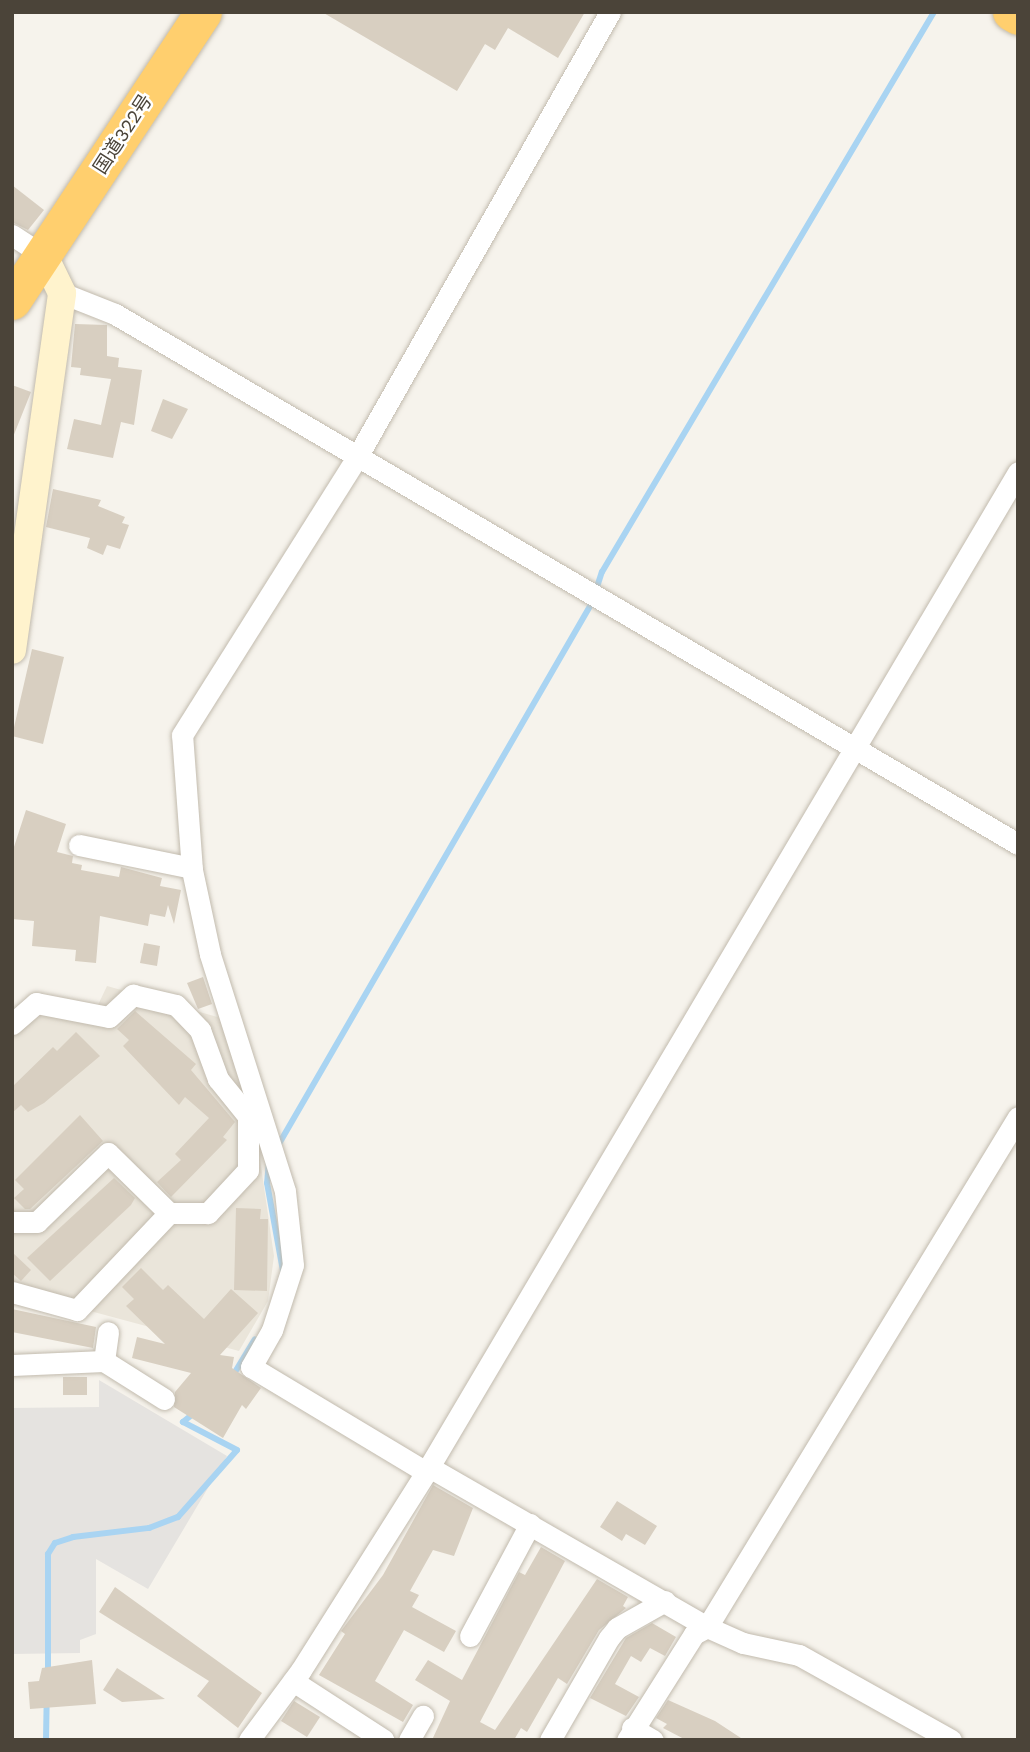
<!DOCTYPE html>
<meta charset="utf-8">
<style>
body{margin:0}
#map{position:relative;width:1030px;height:1752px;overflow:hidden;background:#f6f3ec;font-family:"Work Sans","Noto Sans JP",sans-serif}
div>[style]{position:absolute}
.residential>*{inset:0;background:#eae5da}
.parking>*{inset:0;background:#e5e3e0}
.stream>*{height:6px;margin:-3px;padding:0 3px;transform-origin:3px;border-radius:3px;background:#a9d4f2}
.building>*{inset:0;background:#d8cfc1}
.roads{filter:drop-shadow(0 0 2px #c2bbae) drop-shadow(0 0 2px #c2bbae)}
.street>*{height:21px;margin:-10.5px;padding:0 10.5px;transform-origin:10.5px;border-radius:10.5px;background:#fff}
.secondary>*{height:28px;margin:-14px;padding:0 14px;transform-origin:14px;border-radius:14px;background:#fff3cd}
.highway>*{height:37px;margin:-18.5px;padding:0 18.5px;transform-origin:18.5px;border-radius:18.5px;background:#ffcf6e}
span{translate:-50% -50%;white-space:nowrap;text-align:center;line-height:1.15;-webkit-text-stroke:5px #fff;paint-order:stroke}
.street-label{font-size:19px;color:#4b4439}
.frame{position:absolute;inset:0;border:14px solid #4b4439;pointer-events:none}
</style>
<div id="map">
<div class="residential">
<i style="clip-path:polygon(107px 986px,221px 1018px,254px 1118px,274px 1256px,268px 1301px,239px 1351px,12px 1290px,12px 1010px,97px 1007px)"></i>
</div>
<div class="parking">
<i style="clip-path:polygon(99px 1380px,227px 1456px,148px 1589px,96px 1559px,96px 1634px,80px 1640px,80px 1653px,12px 1654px,12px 1408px,99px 1407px)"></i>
</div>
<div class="stream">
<i style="left:596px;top:590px;width:19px;rotate:-72deg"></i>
<i style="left:602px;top:572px;width:651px;rotate:-59.34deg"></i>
<i style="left:276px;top:1149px;width:633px;rotate:-59.95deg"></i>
<i style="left:269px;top:1161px;width:22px;rotate:95deg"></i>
<i style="left:267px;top:1183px;width:89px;rotate:79.7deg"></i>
<i style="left:232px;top:1377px;width:44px;rotate:-58.8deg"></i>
<i style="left:48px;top:1672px;width:118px;rotate:-90deg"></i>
<i style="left:48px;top:1554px;width:13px;rotate:-58deg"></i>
<i style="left:55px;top:1543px;width:19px;rotate:-18deg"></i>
<i style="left:73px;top:1537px;width:77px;rotate:-6.8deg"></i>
<i style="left:149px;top:1528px;width:31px;rotate:-21deg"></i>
<i style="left:178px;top:1517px;width:89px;rotate:-48.6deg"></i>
<i style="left:237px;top:1450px;width:61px;rotate:-152.6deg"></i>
<i style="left:183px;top:1422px;width:14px;rotate:-39deg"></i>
<i style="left:46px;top:1740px;width:39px;rotate:-89deg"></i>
</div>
<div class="building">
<i style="clip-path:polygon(322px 12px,585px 12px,558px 58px,508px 28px,495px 50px,485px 44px,457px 91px)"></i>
<i style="clip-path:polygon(12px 185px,44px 210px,28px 230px,12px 222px)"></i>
<i style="clip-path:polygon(75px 324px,107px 325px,107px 356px,119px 358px,118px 367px,142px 370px,134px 425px,121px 422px,113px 458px,67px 449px,74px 419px,101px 425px,111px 379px,80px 375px,81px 368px,71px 367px)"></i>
<i style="clip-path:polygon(12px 385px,31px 392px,13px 437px,12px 437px)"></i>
<i style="clip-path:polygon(163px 399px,188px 409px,172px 439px,151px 431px)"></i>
<i style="clip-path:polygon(53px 489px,101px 500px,98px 506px,125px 517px,122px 523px,129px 525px,120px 549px,107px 545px,103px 555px,87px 548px,90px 538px,46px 527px)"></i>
<i style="clip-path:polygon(32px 649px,64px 657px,43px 744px,12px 736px)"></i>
<i style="clip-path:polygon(26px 810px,66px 824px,57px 852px,73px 856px,72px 863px,82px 865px,81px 870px,119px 877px,121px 867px,162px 878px,160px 886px,181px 890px,174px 924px,168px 905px,165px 917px,150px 914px,148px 926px,100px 916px,96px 963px,75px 961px,76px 950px,32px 946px,34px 921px,12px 919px,12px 853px)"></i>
<i style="clip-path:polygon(144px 943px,160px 946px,157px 966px,140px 963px)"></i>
<i style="clip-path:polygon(203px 977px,212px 1004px,198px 1009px,187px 983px)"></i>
<i style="clip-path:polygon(135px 1011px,196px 1064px,191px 1070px,235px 1122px,223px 1137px,227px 1140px,171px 1197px,157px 1182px,181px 1160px,175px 1154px,209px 1118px,185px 1097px,179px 1105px,123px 1046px,129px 1040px,117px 1029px)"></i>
<i style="clip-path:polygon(76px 1032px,100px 1056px,44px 1103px,28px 1112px,21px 1105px,12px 1113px,12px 1087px,53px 1047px,57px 1051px)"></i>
<i style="clip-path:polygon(80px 1115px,103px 1141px,30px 1209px,25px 1209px,14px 1198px,24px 1189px,15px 1180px)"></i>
<i style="clip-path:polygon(114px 1178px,135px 1198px,131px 1205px,50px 1281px,27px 1258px)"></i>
<i style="clip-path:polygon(236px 1208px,261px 1209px,260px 1219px,268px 1219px,267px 1291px,234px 1290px)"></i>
<i style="clip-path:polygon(12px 1252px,31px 1270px,21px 1281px,12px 1273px)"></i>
<i style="clip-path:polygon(141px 1268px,163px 1290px,168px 1285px,204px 1319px,231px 1289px,258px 1313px,220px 1355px,234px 1357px,232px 1368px,261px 1388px,246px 1409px,242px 1405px,223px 1438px,174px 1407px,175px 1392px,191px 1373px,132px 1358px,137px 1337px,165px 1344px,126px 1306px,134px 1299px,122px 1287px)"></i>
<i style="clip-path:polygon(12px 1309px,96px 1327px,93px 1348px,12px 1332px)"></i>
<i style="clip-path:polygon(63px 1377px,87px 1377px,87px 1395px,63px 1395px)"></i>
<i style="clip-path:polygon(433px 1485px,473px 1508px,454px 1556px,433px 1550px,410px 1591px,419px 1595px,412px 1607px,456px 1631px,444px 1652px,404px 1630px,375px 1681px,413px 1705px,403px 1722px,319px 1675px,345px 1634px,341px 1631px,383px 1575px)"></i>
<i style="clip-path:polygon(617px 1501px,657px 1526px,645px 1545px,626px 1534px,622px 1541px,600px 1527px)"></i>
<i style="clip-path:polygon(541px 1547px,565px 1561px,480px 1722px,495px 1730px,597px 1579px,628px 1597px,623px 1606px,626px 1608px,599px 1630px,567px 1684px,558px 1678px,527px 1732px,521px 1728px,514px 1740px,432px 1740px,450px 1701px,415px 1680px,428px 1660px,462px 1680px,519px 1572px,525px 1575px)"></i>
<i style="clip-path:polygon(115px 1587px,262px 1693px,238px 1728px,197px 1696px,209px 1681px,99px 1612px)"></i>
<i style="clip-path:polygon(652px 1623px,676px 1637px,665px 1656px,650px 1648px,641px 1662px,631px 1656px,615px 1684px,639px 1697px,626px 1716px,590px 1698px,626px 1638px)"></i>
<i style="clip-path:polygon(92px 1660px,96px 1704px,30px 1709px,28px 1682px,39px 1681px,42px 1668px)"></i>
<i style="clip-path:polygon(117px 1668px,165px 1699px,122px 1702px,103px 1690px)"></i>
<i style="clip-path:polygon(668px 1700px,715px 1721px,744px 1740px,686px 1740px,663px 1728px,667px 1724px,656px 1718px)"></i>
<i style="clip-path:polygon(294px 1701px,320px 1717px,307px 1737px,281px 1721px)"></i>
</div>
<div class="roads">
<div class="street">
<i style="left:12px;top:235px;width:38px;rotate:33deg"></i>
<i style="left:62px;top:293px;width:57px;rotate:21.6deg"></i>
<i style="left:115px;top:314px;width:1047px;rotate:30.41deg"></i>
<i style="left:79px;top:845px;width:115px;rotate:11.5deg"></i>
<i style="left:12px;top:1024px;width:32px;rotate:-41deg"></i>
<i style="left:36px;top:1003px;width:74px;rotate:10.9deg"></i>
<i style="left:109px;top:1017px;width:33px;rotate:-43deg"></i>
<i style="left:133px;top:995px;width:44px;rotate:13.1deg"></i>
<i style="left:176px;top:1005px;width:35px;rotate:46deg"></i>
<i style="left:200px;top:1030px;width:52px;rotate:69.8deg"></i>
<i style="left:218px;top:1079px;width:48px;rotate:51deg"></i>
<i style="left:248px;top:1116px;width:54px;rotate:90deg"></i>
<i style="left:248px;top:1170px;width:59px;rotate:132.9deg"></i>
<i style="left:208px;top:1213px;width:39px;rotate:180deg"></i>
<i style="left:169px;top:1213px;width:134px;rotate:133.5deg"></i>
<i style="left:77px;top:1310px;width:67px;rotate:-164.5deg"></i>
<i style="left:12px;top:1222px;width:25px"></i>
<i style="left:37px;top:1222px;width:99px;rotate:-44.2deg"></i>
<i style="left:108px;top:1153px;width:86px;rotate:44.5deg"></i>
<i style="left:104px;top:1361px;width:29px;rotate:-82deg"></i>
<i style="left:12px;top:1365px;width:92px;rotate:-2.5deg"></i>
<i style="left:104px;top:1361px;width:71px;rotate:32.3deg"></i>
<i style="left:429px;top:1467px;width:321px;rotate:29.9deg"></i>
<i style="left:707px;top:1627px;width:39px;rotate:24deg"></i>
<i style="left:743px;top:1643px;width:57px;rotate:12.1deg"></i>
<i style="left:799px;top:1655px;width:174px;rotate:29.2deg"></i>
<i style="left:426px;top:1472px;width:204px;rotate:-149deg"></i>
<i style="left:251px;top:1367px;width:43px;rotate:-60.4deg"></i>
<i style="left:272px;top:1330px;width:68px;rotate:-72.1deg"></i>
<i style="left:293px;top:1265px;width:74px;rotate:-96.2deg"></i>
<i style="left:285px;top:1191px;width:249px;rotate:-107.6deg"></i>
<i style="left:210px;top:954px;width:86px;rotate:-102.1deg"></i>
<i style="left:192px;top:870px;width:135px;rotate:-94.2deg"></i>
<i style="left:182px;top:735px;width:328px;rotate:-57.8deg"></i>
<i style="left:357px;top:457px;width:512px;rotate:-60.38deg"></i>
<i style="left:470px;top:1636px;width:127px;rotate:-61.8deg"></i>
<i style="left:293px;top:1681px;width:108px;rotate:33deg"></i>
<i style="left:632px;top:1728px;width:24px;rotate:30deg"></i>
<i style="left:249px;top:1740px;width:87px;rotate:-53.4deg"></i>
<i style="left:301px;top:1670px;width:234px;rotate:-57.7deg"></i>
<i style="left:426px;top:1472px;width:1162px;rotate:-59.37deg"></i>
<i style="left:409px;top:1740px;width:28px;rotate:-60deg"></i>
<i style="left:550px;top:1740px;width:118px;rotate:-60deg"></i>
<i style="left:609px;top:1638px;width:13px;rotate:-51deg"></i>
<i style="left:617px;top:1628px;width:55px;rotate:-29.4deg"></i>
<i style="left:627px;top:1740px;width:125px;rotate:-57.7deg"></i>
<i style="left:694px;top:1634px;width:15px;rotate:-28deg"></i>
<i style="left:707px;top:1627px;width:597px;rotate:-58.62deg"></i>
</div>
<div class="secondary">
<i style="left:12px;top:650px;width:360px;rotate:-82deg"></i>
<i style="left:62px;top:293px;width:41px;rotate:-115.9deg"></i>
</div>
<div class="highway">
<i style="left:1011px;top:12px;width:8px;rotate:30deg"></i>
<i style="left:12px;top:301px;width:346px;rotate:-56.5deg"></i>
</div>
</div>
<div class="street-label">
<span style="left:123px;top:134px;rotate:-57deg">国道322号</span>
</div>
<div class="frame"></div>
</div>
